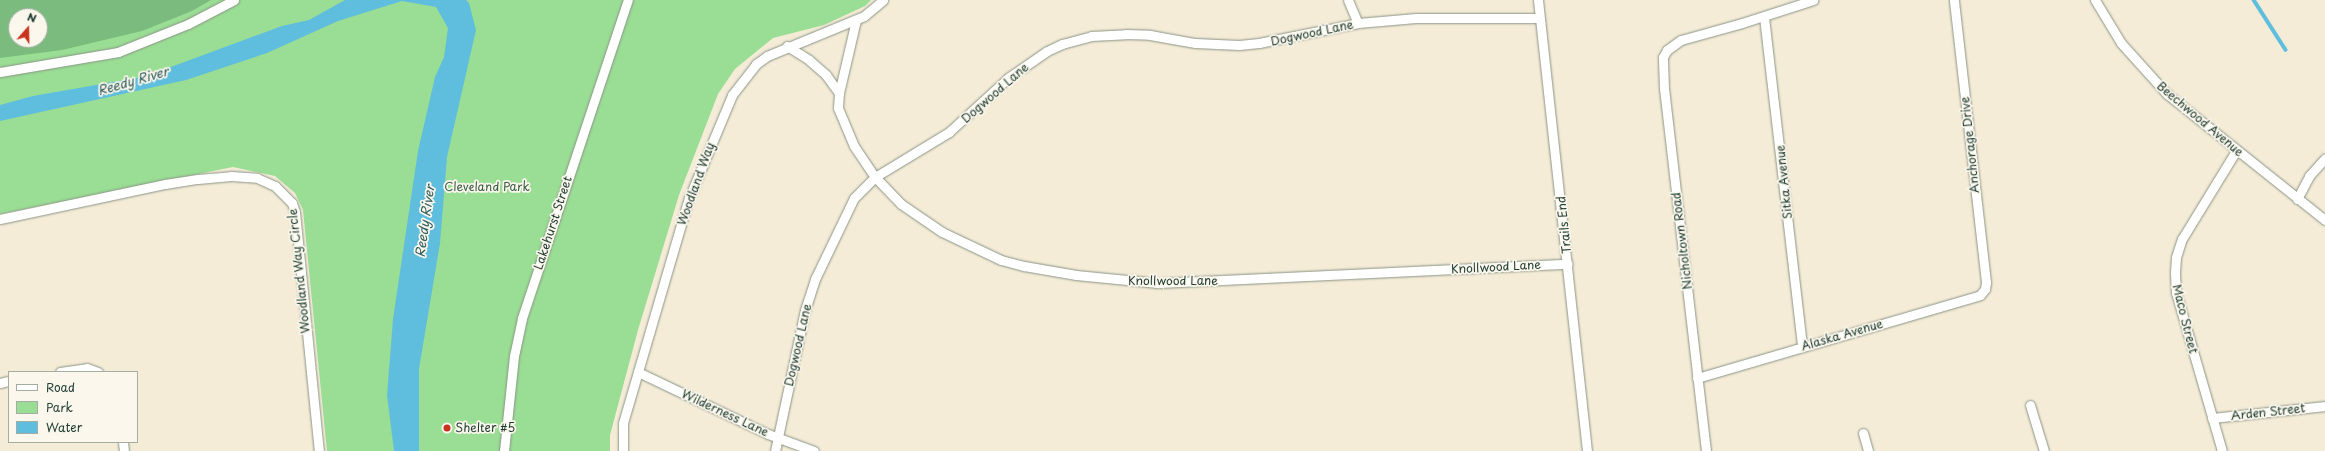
<!DOCTYPE html>
<style>
body{margin:0}
#map{position:relative;width:2325px;height:451px;overflow:hidden;background:#f4ecd7;font-family:"Playpen Sans",sans-serif}
div>[style]{position:absolute}
.green>*{inset:0;background:#9add94}
.forest>*{inset:0;background:#7bbc7e}
.water>*{inset:0;background:#5fbedd}
.stream>*{height:3.5px;margin:-1.75px;padding:0 1.75px;transform-origin:1.75px;border-radius:1.75px;background:#5fbedd}
.roads{filter:drop-shadow(0 0 1px #8a9486) drop-shadow(0 0 1px #8a9486)}
.street>*{height:9px;margin:-4.5px;padding:0 4.5px;transform-origin:4.5px;border-radius:4.5px;background:#fff}
.dots>*{width:11px;height:11px;translate:-50% -50%;box-sizing:border-box;border:2px solid #fbf7ec;border-radius:50%}
span{translate:-50% -50%;white-space:nowrap;text-align:center;line-height:1.15;-webkit-text-stroke:3.5px #fbf7ec;paint-order:stroke}
.street-label{font-size:12px;color:#1f3d34}
.park-label{font-size:12px;color:#385d47}
.poi-label{font-size:12px;color:#1f3d34}
.left{translate:0 -50%;text-align:left}
.water-label{font-size:13px;color:#2f5d5e;font-style:italic}
.legend{position:absolute;left:8px;top:371px;width:130px;height:72px;box-sizing:border-box;background:#fbf7ec;border:1px solid #a3ada2;margin:0;padding:5px 7px;list-style:none;font-size:12px;color:#1f3d34}
.legend li{display:flex;align-items:center;gap:8px;height:20px}
.legend b{width:20px;border:1px solid #a3ada2}
.north{position:absolute;left:8px;top:8px;width:40px;height:40px;box-sizing:border-box;background:#fbf7ec;border:1px solid #a3ada2;border-radius:50%;rotate:20deg;font-size:11px;font-weight:700;line-height:16px;text-align:center;color:#1f3d34}
.north::after{content:'';display:block;margin:auto;width:14px;height:18px;background:#c8321e;clip-path:polygon(50% 0,100% 100%,50% 72%,0 100%)}
</style>
<div id="map">
<div class="green">
<i style="clip-path:polygon(evenodd,0 0,871px 0,865px 6px,824px 25px,773px 38px,735px 69px,718px 94px,679px 195px,638px 330px,610px 435px,610px 451px,327px 451px,303px 210px,295px 193px,275px 176px,233px 167px,0 214px,0 0,16px 16px,40px 16px,40px 40px,16px 40px,16px 16px)"></i>
</div>
<div class="forest">
<i style="clip-path:polygon(evenodd,0 0,211px 0,192px 11px,142px 31px,62px 50px,0 58px,0 0,16px 16px,40px 16px,40px 40px,16px 40px,16px 16px)"></i>
</div>
<div class="water">
<i style="clip-path:polygon(345px 0,466px 0,469px 3px,476px 30px,447px 157px,440px 243px,419px 369px,419px 451px,394px 451px,387px 395px,393px 319px,418px 151px,435px 77px,444px 57px,448px 28px,436px 7px,402px 1px,338px 21px,267px 53px,186px 80px,0 121px,0 105px,33px 96px,136px 78px,160px 71px,282px 26px,309px 20px)"></i>
</div>
<div class="stream">
<i style="left:2254px;top:0;width:59px;rotate:57.4deg"></i>
</div>
<div class="roads">
<div class="street">
<i style="left:1348px;top:0;width:25px;rotate:67deg"></i>
<i style="left:1538px;top:0;width:454px;rotate:83.8deg"></i>
<i style="left:2095px;top:0;width:50px;rotate:58.8deg"></i>
<i style="left:2121px;top:43px;width:69px;rotate:48deg"></i>
<i style="left:2167px;top:94px;width:202px;rotate:38.6deg"></i>
<i style="left:1764px;top:17px;width:331px;rotate:83.4deg"></i>
<i style="left:856px;top:20px;width:75px;rotate:103.1deg"></i>
<i style="left:839px;top:93px;width:15px;rotate:94deg"></i>
<i style="left:838px;top:108px;width:41px;rotate:67.2deg"></i>
<i style="left:854px;top:146px;width:37px;rotate:56deg"></i>
<i style="left:875px;top:177px;width:37px;rotate:46deg"></i>
<i style="left:901px;top:204px;width:50px;rotate:34.3deg"></i>
<i style="left:942px;top:232px;width:65px;rotate:25.4deg"></i>
<i style="left:1001px;top:260px;width:24px;rotate:15deg"></i>
<i style="left:1024px;top:266px;width:53px;rotate:9.8deg"></i>
<i style="left:1076px;top:275px;width:82px;rotate:5.6deg"></i>
<i style="left:1158px;top:283px;width:410px;rotate:-2.7deg"></i>
<i style="left:787px;top:46px;width:26px;rotate:32deg"></i>
<i style="left:809px;top:60px;width:23px;rotate:41deg"></i>
<i style="left:826px;top:75px;width:22px;rotate:54deg"></i>
<i style="left:0;top:72px;width:120px;rotate:-9.6deg"></i>
<i style="left:118px;top:52px;width:75px;rotate:-21.8deg"></i>
<i style="left:188px;top:24px;width:52px;rotate:-27.6deg"></i>
<i style="left:2297px;top:199px;width:26px;rotate:-62deg"></i>
<i style="left:2309px;top:176px;width:24px;rotate:-48deg"></i>
<i style="left:0;top:219px;width:169px;rotate:-12deg"></i>
<i style="left:165px;top:184px;width:33px;rotate:-9deg"></i>
<i style="left:198px;top:179px;width:33px;rotate:-5deg"></i>
<i style="left:231px;top:176px;width:26px;rotate:4deg"></i>
<i style="left:257px;top:178px;width:20px;rotate:24deg"></i>
<i style="left:275px;top:186px;width:24px;rotate:45deg"></i>
<i style="left:292px;top:203px;width:9px;rotate:72deg"></i>
<i style="left:295px;top:212px;width:240px;rotate:84.3deg"></i>
<i style="left:60px;top:372px;width:27px;rotate:-8deg"></i>
<i style="left:87px;top:368px;width:12px;rotate:20deg"></i>
<i style="left:638px;top:372px;width:144px;rotate:25.5deg"></i>
<i style="left:768px;top:434px;width:49px;rotate:20.3deg"></i>
<i style="left:1697px;top:378px;width:295px;rotate:-16.3deg"></i>
<i style="left:1980px;top:295px;width:8px;rotate:-50deg"></i>
<i style="left:1985px;top:289px;width:7px;rotate:-82deg"></i>
<i style="left:1986px;top:282px;width:284px;rotate:-96.5deg"></i>
<i style="left:0;top:383px;width:9px;rotate:-13deg"></i>
<i style="left:2030px;top:405px;width:48px;rotate:73.1deg"></i>
<i style="left:2212px;top:418px;width:114px;rotate:-6.1deg"></i>
<i style="left:1863px;top:433px;width:19px;rotate:74deg"></i>
<i style="left:123px;top:442px;width:9px;rotate:84deg"></i>
<i style="left:504px;top:451px;width:96px;rotate:-84deg"></i>
<i style="left:514px;top:356px;width:39px;rotate:-78deg"></i>
<i style="left:522px;top:318px;width:335px;rotate:-71.6deg"></i>
<i style="left:623px;top:451px;width:28px;rotate:-90deg"></i>
<i style="left:623px;top:423px;width:234px;rotate:-73.7deg"></i>
<i style="left:689px;top:198px;width:112px;rotate:-67.3deg"></i>
<i style="left:732px;top:95px;width:39px;rotate:-52deg"></i>
<i style="left:756px;top:64px;width:14px;rotate:-36deg"></i>
<i style="left:767px;top:56px;width:105px;rotate:-22.4deg"></i>
<i style="left:864px;top:16px;width:25px;rotate:-40deg"></i>
<i style="left:775px;top:451px;width:144px;rotate:-78deg"></i>
<i style="left:805px;top:310px;width:33px;rotate:-72deg"></i>
<i style="left:815px;top:279px;width:90px;rotate:-64.3deg"></i>
<i style="left:854px;top:198px;width:30px;rotate:-45deg"></i>
<i style="left:875px;top:177px;width:87px;rotate:-31.3deg"></i>
<i style="left:949px;top:132px;width:80px;rotate:-42.5deg"></i>
<i style="left:1008px;top:78px;width:47px;rotate:-34.7deg"></i>
<i style="left:1047px;top:51px;width:17px;rotate:-25deg"></i>
<i style="left:1062px;top:44px;width:30px;rotate:-15deg"></i>
<i style="left:1091px;top:36px;width:35px;rotate:-3deg"></i>
<i style="left:1126px;top:34px;width:24px;rotate:2deg"></i>
<i style="left:1150px;top:35px;width:46px;rotate:10.1deg"></i>
<i style="left:1195px;top:43px;width:44px;rotate:2.6deg"></i>
<i style="left:1239px;top:45px;width:20px;rotate:-6deg"></i>
<i style="left:1259px;top:43px;width:101px;rotate:-11.4deg"></i>
<i style="left:1358px;top:23px;width:58px;rotate:-4.9deg"></i>
<i style="left:1416px;top:18px;width:123px"></i>
<i style="left:1706px;top:451px;width:364px;rotate:-96.6deg"></i>
<i style="left:1664px;top:89px;width:32px;rotate:-92deg"></i>
<i style="left:1663px;top:57px;width:8px;rotate:-60deg"></i>
<i style="left:1667px;top:50px;width:17px;rotate:-36deg"></i>
<i style="left:1681px;top:40px;width:63px;rotate:-15.6deg"></i>
<i style="left:1742px;top:23px;width:75px;rotate:-17.9deg"></i>
<i style="left:2222px;top:451px;width:165px;rotate:-106.2deg"></i>
<i style="left:2176px;top:293px;width:21px;rotate:-93deg"></i>
<i style="left:2175px;top:272px;width:15px;rotate:-86deg"></i>
<i style="left:2176px;top:257px;width:19px;rotate:-72deg"></i>
<i style="left:2182px;top:239px;width:103px;rotate:-58.5deg"></i>
</div>
</div>
<div class="dots">
<i style="left:447px;top:428px;background:#c8321e"></i>
</div>
<div class="street-label">
<span style="left:1312px;top:33px;rotate:-12deg">Dogwood Lane</span>
<span style="left:995px;top:93px;rotate:-41deg">Dogwood Lane</span>
<span style="left:2200px;top:119px;rotate:40deg">Beechwood Avenue</span>
<span style="left:1970px;top:145px;rotate:-96deg">Anchorage Drive</span>
<span style="left:1784px;top:182px;rotate:-96deg">Sitka Avenue</span>
<span style="left:696px;top:184px;rotate:-70deg">Woodland Way</span>
<span style="left:553px;top:223px;rotate:-72deg">Lakehurst Street</span>
<span style="left:1564px;top:225px;rotate:-96deg">Trails End</span>
<span style="left:1682px;top:241px;rotate:-97deg">Nicholtown Road</span>
<span style="left:1496px;top:267px;rotate:-3deg">Knollwood Lane</span>
<span style="left:299px;top:271px;rotate:-96deg">Woodland Way Circle</span>
<span style="left:1173px;top:281px">Knollwood Lane</span>
<span style="left:2185px;top:319px;rotate:76deg">Maco Street</span>
<span style="left:1842px;top:335px;rotate:-16deg">Alaska Avenue</span>
<span style="left:798px;top:345px;rotate:-77deg">Dogwood Lane</span>
<span style="left:2268px;top:412px;rotate:-6deg">Arden Street</span>
<span style="left:725px;top:413px;rotate:25deg">Wilderness Lane</span>
</div>
<div class="park-label">
<span style="left:487px;top:187px">Cleveland Park</span>
</div>
<div class="poi-label">
<span class="left" style="left:455px;top:428px">Shelter #5</span>
</div>
<div class="water-label">
<span style="left:133px;top:81px;rotate:-16deg">Reedy River</span>
<span style="left:425px;top:221px;rotate:-82deg">Reedy River</span>
</div>
<ul class="legend">
<li><b style="height:5px;background:#fff"></b>Road</li>
<li><b style="height:11px;background:#9add94"></b>Park</li>
<li><b style="height:11px;background:#5fbedd"></b>Water</li>
</ul>
<div class="north">N</div>
</div>
